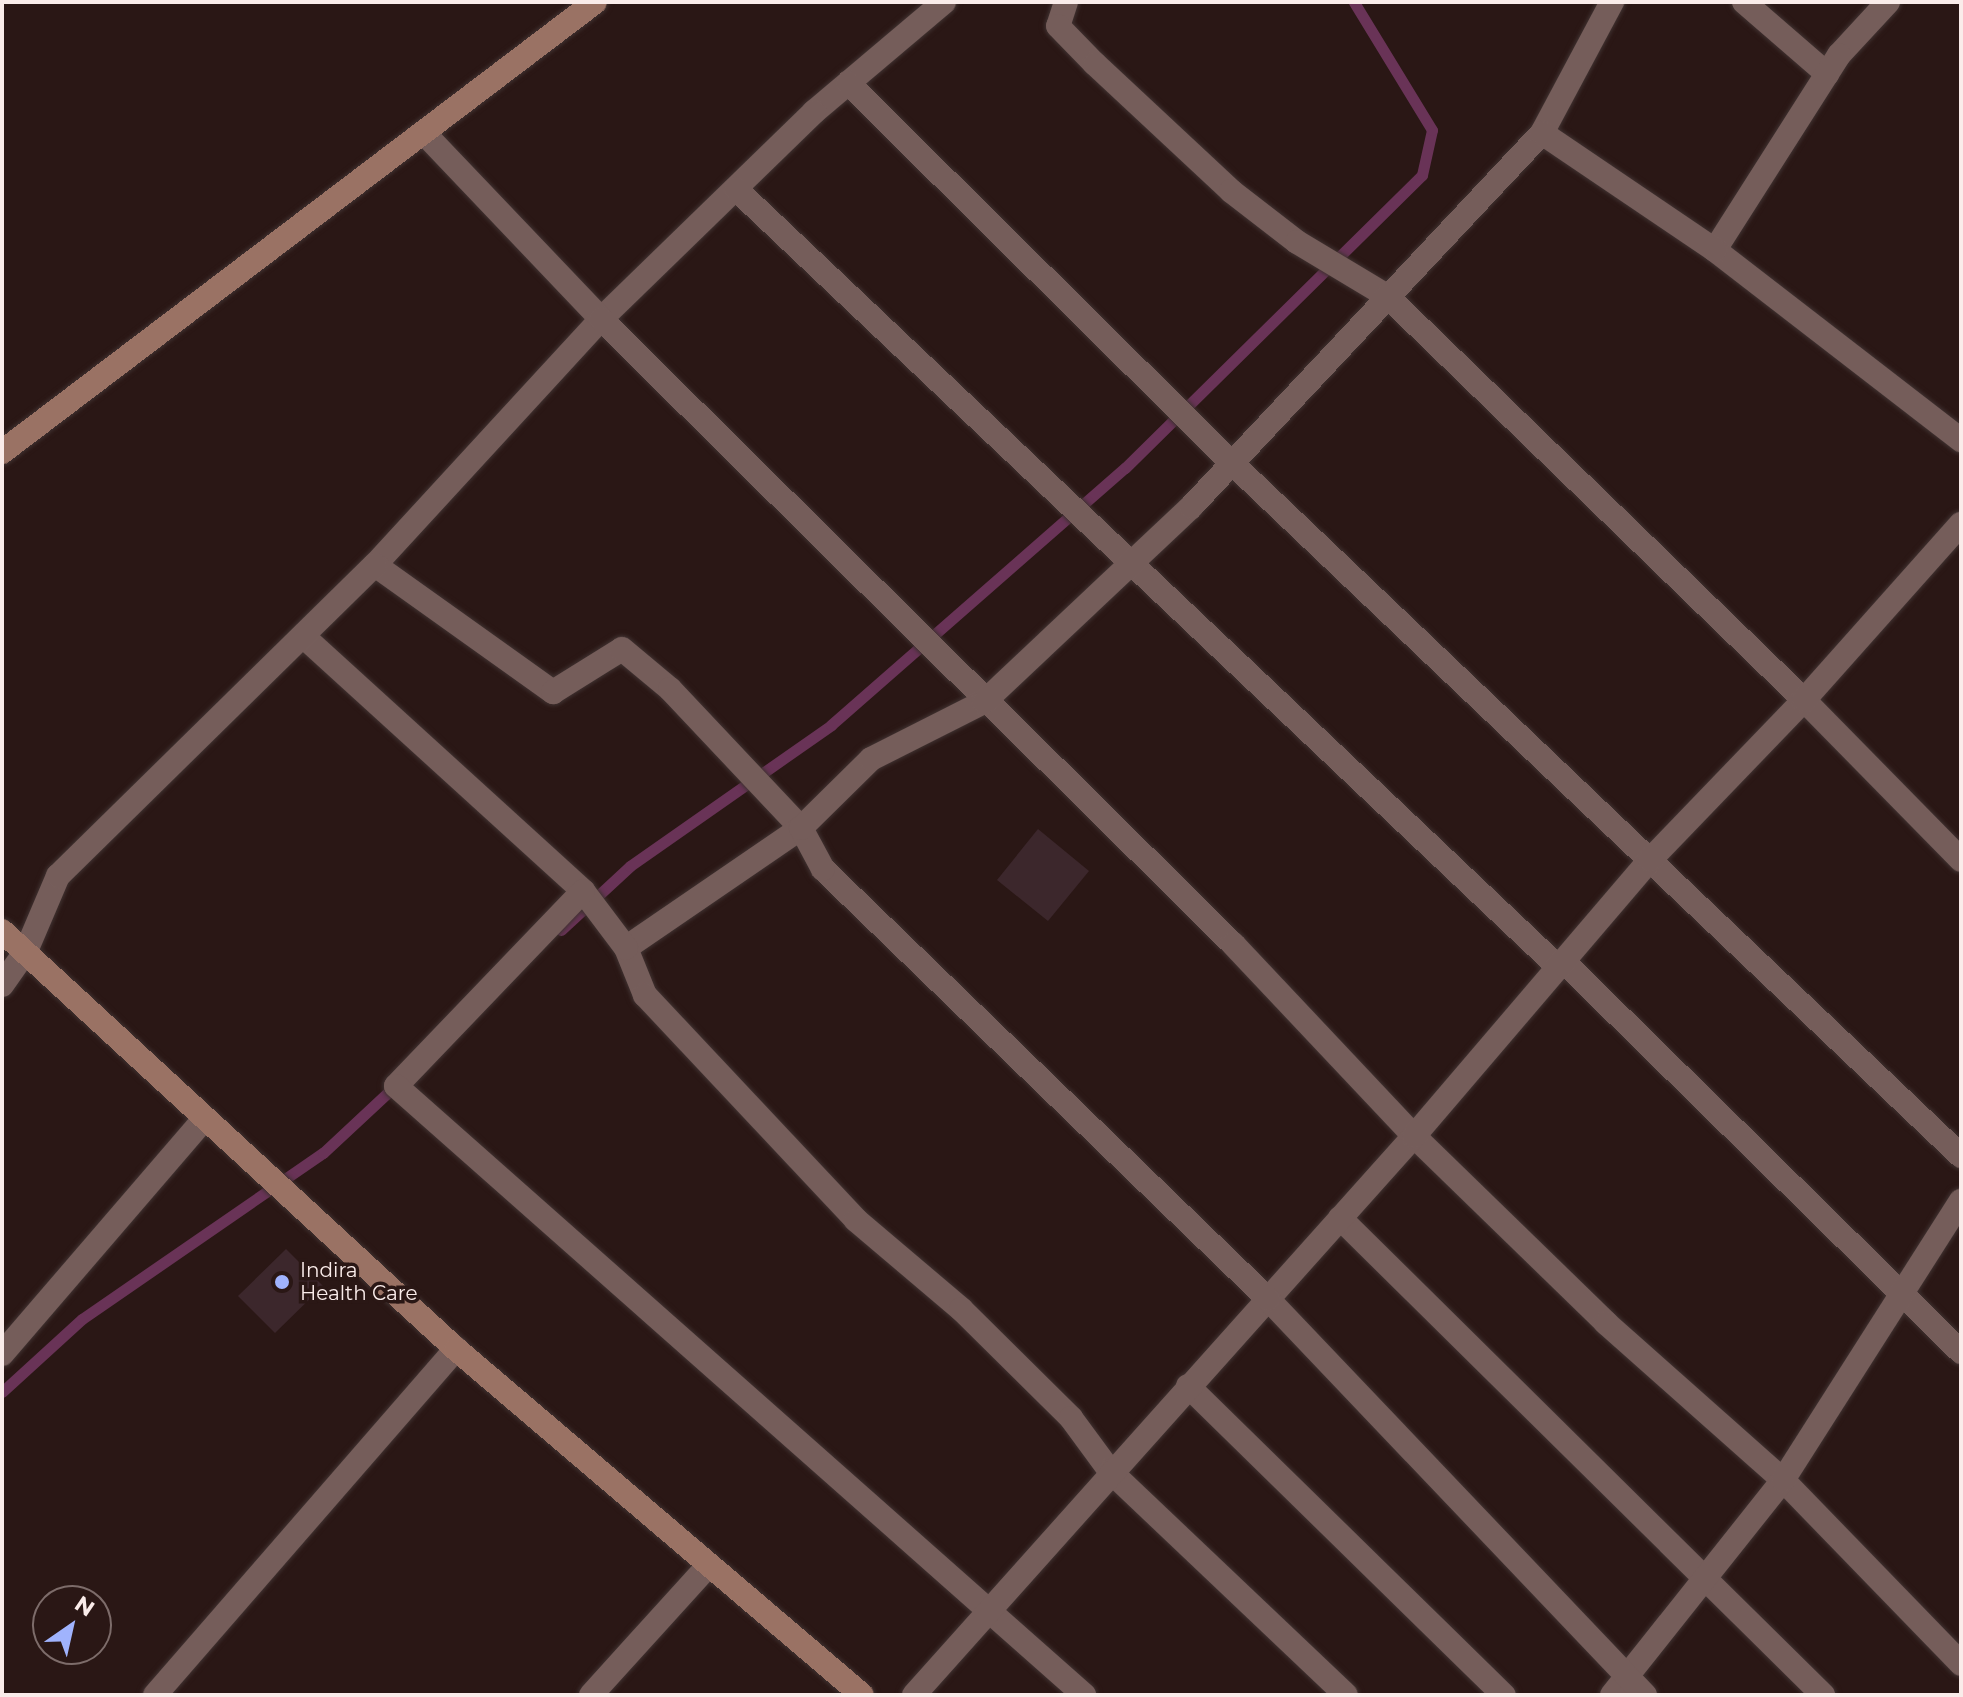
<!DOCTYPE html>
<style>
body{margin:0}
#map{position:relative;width:1963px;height:1697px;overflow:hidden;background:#2a1715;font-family:Montserrat,sans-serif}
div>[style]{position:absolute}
.stream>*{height:11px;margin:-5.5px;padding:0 5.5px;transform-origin:5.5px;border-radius:5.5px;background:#693357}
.building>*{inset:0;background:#3c272c}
.roads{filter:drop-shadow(0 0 2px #403231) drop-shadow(0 0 2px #403231)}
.street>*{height:24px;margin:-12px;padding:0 12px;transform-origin:12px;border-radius:12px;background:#755d5a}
.secondary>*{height:24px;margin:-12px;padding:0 12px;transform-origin:12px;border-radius:12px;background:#9a7264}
.dots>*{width:22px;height:22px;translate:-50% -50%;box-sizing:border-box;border:4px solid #2a1715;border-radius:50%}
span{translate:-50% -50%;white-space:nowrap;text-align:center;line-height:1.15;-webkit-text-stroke:7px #2a1715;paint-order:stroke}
.poi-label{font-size:20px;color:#faecea}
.left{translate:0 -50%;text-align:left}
.frame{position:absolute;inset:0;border:4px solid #faecea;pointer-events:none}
.north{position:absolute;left:32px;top:1585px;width:80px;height:80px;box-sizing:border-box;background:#2a1715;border:2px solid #7d6c6a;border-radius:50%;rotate:34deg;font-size:22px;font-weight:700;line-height:32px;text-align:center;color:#faecea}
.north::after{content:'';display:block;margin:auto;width:28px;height:36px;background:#a0b3fd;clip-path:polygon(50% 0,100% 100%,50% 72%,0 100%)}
</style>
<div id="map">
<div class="stream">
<i style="left:561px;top:930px;width:94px;rotate:-42.8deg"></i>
<i style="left:630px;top:866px;width:246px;rotate:-35deg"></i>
<i style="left:831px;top:725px;width:390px;rotate:-41.2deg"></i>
<i style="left:1125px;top:468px;width:417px;rotate:-44.6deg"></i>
<i style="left:1422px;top:175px;width:46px;rotate:-77.5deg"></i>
<i style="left:1432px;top:130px;width:150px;rotate:-121.4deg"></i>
<i style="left:2px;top:1392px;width:108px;rotate:-42.4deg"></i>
<i style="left:82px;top:1319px;width:293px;rotate:-34.6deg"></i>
<i style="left:323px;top:1153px;width:101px;rotate:-43deg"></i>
</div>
<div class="building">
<i style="clip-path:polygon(1038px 829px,1089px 871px,1048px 921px,997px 880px)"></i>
<i style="clip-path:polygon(286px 1249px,323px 1286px,275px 1333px,238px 1296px)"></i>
</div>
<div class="roads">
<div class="street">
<i style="left:944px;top:2px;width:170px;rotate:139.8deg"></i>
<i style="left:814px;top:112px;width:297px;rotate:135.8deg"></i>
<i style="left:601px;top:319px;width:334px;rotate:132.6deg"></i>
<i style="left:375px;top:565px;width:219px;rotate:35.5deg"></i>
<i style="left:553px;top:692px;width:81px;rotate:-31.9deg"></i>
<i style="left:622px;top:649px;width:62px;rotate:39.8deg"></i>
<i style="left:670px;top:689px;width:191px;rotate:46.7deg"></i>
<i style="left:801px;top:828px;width:212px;rotate:145.6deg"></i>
<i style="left:626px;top:948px;width:51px;rotate:68deg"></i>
<i style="left:645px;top:995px;width:308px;rotate:46.8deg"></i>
<i style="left:856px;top:1220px;width:138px;rotate:40.3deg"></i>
<i style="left:961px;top:1309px;width:155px;rotate:44.7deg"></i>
<i style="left:1071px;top:1418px;width:66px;rotate:53.7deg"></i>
<i style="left:1110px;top:1471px;width:325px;rotate:43.5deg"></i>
<i style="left:1066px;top:2px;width:25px;rotate:108deg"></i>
<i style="left:1058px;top:26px;width:53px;rotate:45.8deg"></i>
<i style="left:1095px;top:64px;width:186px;rotate:43deg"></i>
<i style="left:1231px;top:191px;width:83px;rotate:37.7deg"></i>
<i style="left:1297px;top:242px;width:105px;rotate:31deg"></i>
<i style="left:1387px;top:296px;width:581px;rotate:44.09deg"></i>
<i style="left:1804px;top:700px;width:224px;rotate:45.5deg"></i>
<i style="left:1744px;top:2px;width:110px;rotate:40.9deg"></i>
<i style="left:1888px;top:2px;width:72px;rotate:132.8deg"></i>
<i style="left:1839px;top:55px;width:231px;rotate:122.5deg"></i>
<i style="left:1715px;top:250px;width:311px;rotate:37.7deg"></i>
<i style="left:848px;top:83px;width:540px;rotate:44.7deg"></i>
<i style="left:1232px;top:463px;width:1006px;rotate:43.55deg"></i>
<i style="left:424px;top:133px;width:257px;rotate:46.4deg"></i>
<i style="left:601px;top:319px;width:889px;rotate:44.68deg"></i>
<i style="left:1233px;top:944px;width:264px;rotate:46.7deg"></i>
<i style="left:1414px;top:1136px;width:268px;rotate:44.2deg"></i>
<i style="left:1606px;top:1323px;width:237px;rotate:41.6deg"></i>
<i style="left:1783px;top:1480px;width:256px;rotate:45.9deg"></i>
<i style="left:1542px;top:133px;width:149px;rotate:-61.9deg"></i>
<i style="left:736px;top:189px;width:1132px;rotate:43.42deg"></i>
<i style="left:303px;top:636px;width:379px;rotate:42.3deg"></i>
<i style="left:626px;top:948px;width:71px;rotate:-127deg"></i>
<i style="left:583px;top:891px;width:270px;rotate:133.8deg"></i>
<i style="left:396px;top:1086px;width:919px;rotate:41.51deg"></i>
<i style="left:1563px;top:961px;width:558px;rotate:44.49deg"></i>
<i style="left:2px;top:985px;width:42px;rotate:-54.8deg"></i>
<i style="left:26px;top:951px;width:82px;rotate:-66.9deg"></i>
<i style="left:58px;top:876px;width:444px;rotate:-44.5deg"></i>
<i style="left:1340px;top:1218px;width:679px;rotate:44.64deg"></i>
<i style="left:2px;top:1354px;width:310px;rotate:-49.3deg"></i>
<i style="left:1188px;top:1386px;width:442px;rotate:44.4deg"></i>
<i style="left:155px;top:1695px;width:459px;rotate:-49deg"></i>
<i style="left:591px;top:1695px;width:174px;rotate:-47.8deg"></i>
<i style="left:914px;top:1695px;width:750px;rotate:-48.19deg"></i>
<i style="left:1414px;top:1136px;width:363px;rotate:-49.5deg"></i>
<i style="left:1650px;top:860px;width:222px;rotate:-46.1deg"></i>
<i style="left:1804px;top:700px;width:236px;rotate:-48.3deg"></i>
<i style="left:1612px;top:1695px;width:275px;rotate:-51.5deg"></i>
<i style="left:1783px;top:1480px;width:331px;rotate:-57.5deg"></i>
<i style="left:1645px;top:1695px;width:547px;rotate:-133.59deg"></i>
<i style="left:1268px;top:1299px;width:619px;rotate:-135.98deg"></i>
<i style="left:823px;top:869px;width:47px;rotate:-118.2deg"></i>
<i style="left:801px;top:828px;width:98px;rotate:-44.6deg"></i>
<i style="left:871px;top:759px;width:127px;rotate:-26.8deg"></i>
<i style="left:984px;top:702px;width:284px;rotate:-43.3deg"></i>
<i style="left:1191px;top:507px;width:513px;rotate:-46.82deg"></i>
<i style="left:1542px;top:133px;width:209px;rotate:34.1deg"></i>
</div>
<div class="secondary">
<i style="left:2px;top:452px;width:744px;rotate:-37.19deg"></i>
<i style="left:2px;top:931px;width:617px;rotate:42.64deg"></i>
<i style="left:456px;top:1349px;width:533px;rotate:40.44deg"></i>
</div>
</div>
<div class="dots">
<i style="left:282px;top:1282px;background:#a0b3fd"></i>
</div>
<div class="poi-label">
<span class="left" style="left:300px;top:1282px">Indira<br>Health Care</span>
</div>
<div class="frame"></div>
<div class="north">N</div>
</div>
